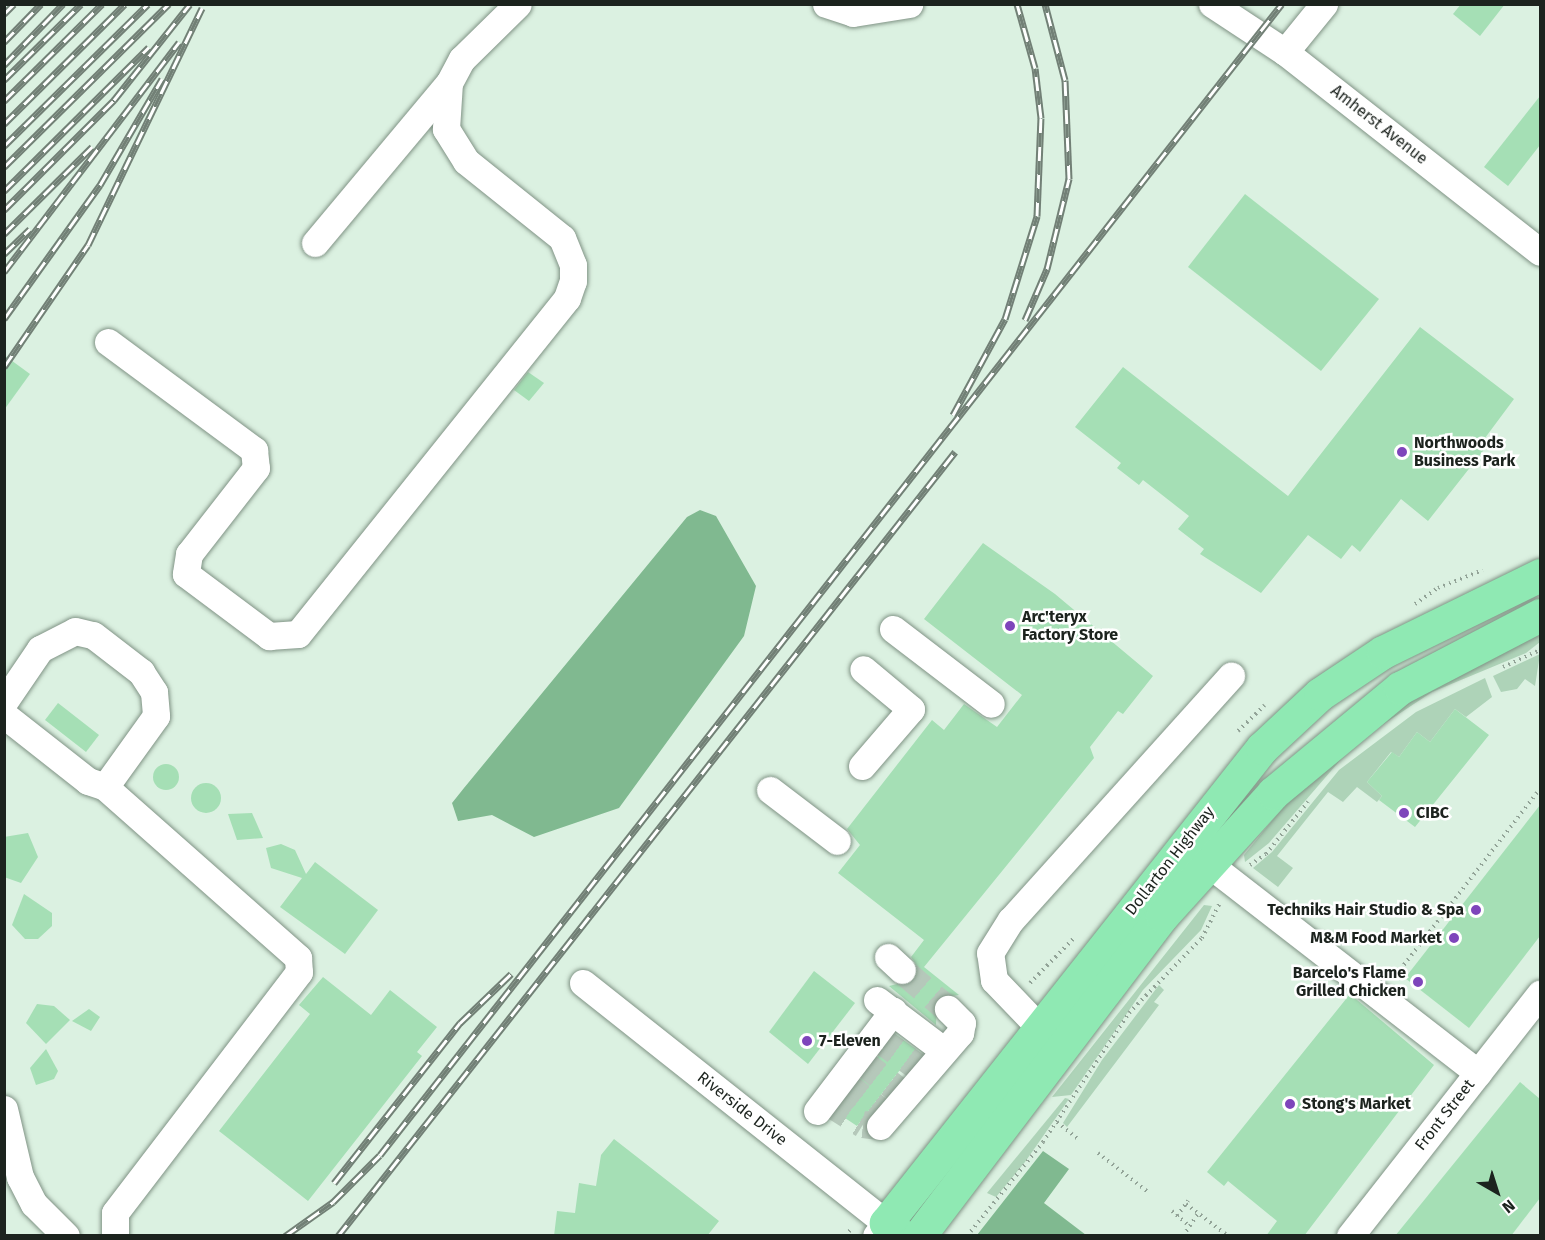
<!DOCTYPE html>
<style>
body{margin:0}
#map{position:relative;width:1545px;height:1240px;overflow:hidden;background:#dbf1e1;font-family:"Fira Sans",sans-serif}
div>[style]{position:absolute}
.green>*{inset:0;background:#aed3b8}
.forest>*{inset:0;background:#80b990}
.building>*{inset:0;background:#a5dfb5}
.round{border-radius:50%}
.minor-tunnel>*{height:27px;margin-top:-13.5px;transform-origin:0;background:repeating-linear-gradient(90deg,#b5c8ba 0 27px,transparent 0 41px)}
.path>*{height:4px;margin-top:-2px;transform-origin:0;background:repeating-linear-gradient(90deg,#92a397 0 1.5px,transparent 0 6px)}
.roads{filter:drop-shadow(0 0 2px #809385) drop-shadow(0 0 2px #809385)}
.minor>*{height:27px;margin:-13.5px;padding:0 13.5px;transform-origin:13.5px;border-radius:13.5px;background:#fff}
.major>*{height:33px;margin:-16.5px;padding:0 16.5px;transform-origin:16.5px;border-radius:16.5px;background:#8fe9b3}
.rail>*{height:7px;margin-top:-3.5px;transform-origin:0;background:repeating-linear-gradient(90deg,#fff 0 14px,#728076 0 28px);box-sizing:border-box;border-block:2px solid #728076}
.dots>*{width:16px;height:16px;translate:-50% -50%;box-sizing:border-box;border:3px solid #fff;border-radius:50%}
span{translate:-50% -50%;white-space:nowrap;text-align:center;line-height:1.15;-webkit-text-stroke:5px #fff;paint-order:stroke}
.street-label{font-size:16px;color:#1c231e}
.poi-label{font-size:16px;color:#1c231e;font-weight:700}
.left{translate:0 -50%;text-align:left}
.right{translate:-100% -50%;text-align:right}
.frame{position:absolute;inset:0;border:6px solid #1c231e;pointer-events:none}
.north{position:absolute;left:1467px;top:1162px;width:60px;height:60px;-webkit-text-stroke:4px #fff;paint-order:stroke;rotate:141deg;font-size:16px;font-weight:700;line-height:24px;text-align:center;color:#1c231e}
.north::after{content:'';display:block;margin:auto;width:21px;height:27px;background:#1c231e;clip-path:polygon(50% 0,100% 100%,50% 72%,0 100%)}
</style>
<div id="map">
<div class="green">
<i style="clip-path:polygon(1540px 634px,1540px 642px,1526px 653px,1432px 692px,1355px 743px,1269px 843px,1245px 862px,1244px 855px,1293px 795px,1352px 739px,1432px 686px)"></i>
<i style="clip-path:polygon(1540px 654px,1535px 686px,1525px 679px,1517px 689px,1501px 692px,1493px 676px)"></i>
<i style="clip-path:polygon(1485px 678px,1492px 697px,1466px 717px,1455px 709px,1430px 742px,1417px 732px,1399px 757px,1391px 752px,1367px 782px,1382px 796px,1377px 802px,1357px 787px,1343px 802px,1328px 792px,1277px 856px,1293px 868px,1278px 887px,1253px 868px,1272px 852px,1339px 770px,1416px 712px)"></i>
<i style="clip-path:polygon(1204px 905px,1212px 906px,1201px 930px,1143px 990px,1071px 1095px,1052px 1097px)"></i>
<i style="clip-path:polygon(1159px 985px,1164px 990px,1154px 1002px,1159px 1005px,1067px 1127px,1063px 1123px,1102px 1060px)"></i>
<i style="clip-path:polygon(1065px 1098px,1069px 1099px,1025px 1162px,996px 1197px,987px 1193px)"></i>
</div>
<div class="forest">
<i style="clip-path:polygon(700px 510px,716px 516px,756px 586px,744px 636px,619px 808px,534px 837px,492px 815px,458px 821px,452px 803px,464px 788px,687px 517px)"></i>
<i style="clip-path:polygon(1043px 1151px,1069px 1169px,1044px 1203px,1086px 1235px,977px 1235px)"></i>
</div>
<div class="building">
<i style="clip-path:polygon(1461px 4px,1505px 4px,1480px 36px,1453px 14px)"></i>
<i style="clip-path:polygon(1540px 96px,1540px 145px,1508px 186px,1484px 167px)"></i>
<i style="clip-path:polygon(1245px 194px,1379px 299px,1321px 371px,1188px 267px)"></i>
<i style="clip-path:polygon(1420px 327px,1514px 399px,1485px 438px,1490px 442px,1428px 521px,1401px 499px,1360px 552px,1352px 545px,1341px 559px,1308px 535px,1261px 593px,1200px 554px,1204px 549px,1178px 529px,1189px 516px,1143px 480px,1139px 485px,1117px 468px,1121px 463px,1075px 427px,1123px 367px,1288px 496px)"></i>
<i style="clip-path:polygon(4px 355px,30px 374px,4px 410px)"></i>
<i style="clip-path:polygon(528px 372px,544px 383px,529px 401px,514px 390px)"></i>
<i style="clip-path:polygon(983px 543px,1055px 594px,1153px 676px,1123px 714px,1118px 711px,1090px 747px,1094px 758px,924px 967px,959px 995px,937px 998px,936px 1025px,889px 986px,914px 980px,917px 966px,911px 957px,924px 940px,838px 873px,860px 845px,847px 829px,932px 720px,944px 730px,964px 704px,997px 727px,1022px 695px,924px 619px)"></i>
<i style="clip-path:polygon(58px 703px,99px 735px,86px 752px,45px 720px)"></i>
<i style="clip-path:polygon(1455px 709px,1489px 735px,1415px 827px,1379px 800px,1382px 796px,1367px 782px,1392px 752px,1399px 757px,1417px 732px,1430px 742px)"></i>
<i class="round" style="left:153px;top:764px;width:26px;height:26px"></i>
<i class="round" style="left:191px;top:783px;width:30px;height:30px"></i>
<i style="clip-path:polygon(1540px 805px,1540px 936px,1469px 1028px,1405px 978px)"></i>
<i style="clip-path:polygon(252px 813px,263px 838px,237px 840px,228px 814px)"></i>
<i style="clip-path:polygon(28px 833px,38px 857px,21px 883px,4px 877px,4px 837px)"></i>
<i style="clip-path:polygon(281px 844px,295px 850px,306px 874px,315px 862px,378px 910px,345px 954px,280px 907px,302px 878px,271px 868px,266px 848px)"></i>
<i style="clip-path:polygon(24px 894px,52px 913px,52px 926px,38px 939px,25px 939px,12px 925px)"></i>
<i style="clip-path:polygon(814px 971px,855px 1003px,808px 1064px,769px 1032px)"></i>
<i style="clip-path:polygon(323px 977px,371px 1015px,390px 990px,437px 1027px,417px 1052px,422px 1056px,308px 1201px,219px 1131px,310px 1014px,299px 1005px)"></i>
<i style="clip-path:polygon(1350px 994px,1434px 1065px,1304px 1236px,1266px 1236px,1277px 1221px,1228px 1181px,1224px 1186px,1207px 1172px)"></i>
<i style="clip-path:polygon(37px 1004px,54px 1006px,70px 1020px,46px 1044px,26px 1023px)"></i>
<i style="clip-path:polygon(89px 1009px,100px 1017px,91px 1031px,72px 1021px)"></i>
<i style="clip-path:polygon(895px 1034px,916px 1049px,857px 1126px,836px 1112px)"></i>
<i style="clip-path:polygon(46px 1049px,58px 1071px,54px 1079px,36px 1085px,30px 1068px)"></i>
<i style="clip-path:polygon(1520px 1082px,1540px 1099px,1540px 1198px,1511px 1236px,1395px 1236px)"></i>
<i style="clip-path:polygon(614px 1139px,719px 1221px,707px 1236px,554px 1236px,557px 1211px,575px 1213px,579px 1183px,596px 1186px,601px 1155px)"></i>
</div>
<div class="minor-tunnel">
<i style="left:902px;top:970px;width:60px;rotate:40.3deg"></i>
<i style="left:874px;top:1035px;width:63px;rotate:36deg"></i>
<i style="left:857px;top:1058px;width:61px;rotate:37.6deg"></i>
<i style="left:840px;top:1080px;width:60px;rotate:36.9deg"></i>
<i style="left:825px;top:1100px;width:45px;rotate:32.3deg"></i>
<i style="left:863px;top:1124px;width:17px;rotate:7deg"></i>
</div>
<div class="path">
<i style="left:1415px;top:604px;width:28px;rotate:-35deg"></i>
<i style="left:1438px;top:588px;width:48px;rotate:-21.8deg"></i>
<i style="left:1503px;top:667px;width:41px;rotate:-24.7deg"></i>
<i style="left:1238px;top:731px;width:37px;rotate:-44deg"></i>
<i style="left:1250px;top:865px;width:19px;rotate:-35deg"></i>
<i style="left:1266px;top:854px;width:67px;rotate:-51.1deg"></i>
<i style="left:1393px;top:979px;width:240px;rotate:-52.3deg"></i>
<i style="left:1030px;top:983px;width:64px;rotate:-45.6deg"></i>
<i style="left:1057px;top:1122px;width:27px;rotate:39deg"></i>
<i style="left:1098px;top:1153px;width:63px;rotate:38deg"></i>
<i style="left:1186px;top:1204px;width:53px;rotate:37.3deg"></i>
<i style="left:1172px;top:1211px;width:23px;rotate:41deg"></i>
<i style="left:1177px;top:1216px;width:19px;rotate:-54deg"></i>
<i style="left:845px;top:1236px;width:11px;rotate:-49deg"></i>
<i style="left:967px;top:1236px;width:121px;rotate:-51deg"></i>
<i style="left:1043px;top:1142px;width:155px;rotate:-56.3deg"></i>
<i style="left:1129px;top:1013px;width:105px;rotate:-45.8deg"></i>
<i style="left:1202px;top:938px;width:39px;rotate:-63deg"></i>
<i style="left:1183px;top:1236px;width:27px;rotate:-56deg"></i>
</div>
<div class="roads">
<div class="minor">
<i style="left:826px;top:4px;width:28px;rotate:18deg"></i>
<i style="left:853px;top:13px;width:57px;rotate:-9.1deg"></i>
<i style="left:1212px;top:4px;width:87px;rotate:33.3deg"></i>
<i style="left:1285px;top:52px;width:324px;rotate:38.1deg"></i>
<i style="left:1285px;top:52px;width:62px;rotate:-50.9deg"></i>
<i style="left:315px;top:243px;width:206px;rotate:-50.1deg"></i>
<i style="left:108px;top:342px;width:182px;rotate:36.5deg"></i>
<i style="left:254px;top:450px;width:18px;rotate:84deg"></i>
<i style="left:256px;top:468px;width:109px;rotate:127.9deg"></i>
<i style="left:189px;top:554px;width:20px;rotate:99deg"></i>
<i style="left:186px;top:574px;width:104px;rotate:36.8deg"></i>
<i style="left:269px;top:636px;width:29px;rotate:-4deg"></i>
<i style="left:298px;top:634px;width:430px;rotate:-51.3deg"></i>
<i style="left:567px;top:298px;width:18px;rotate:-71deg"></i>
<i style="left:573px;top:281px;width:16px;rotate:-90deg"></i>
<i style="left:573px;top:265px;width:29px;rotate:-112deg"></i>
<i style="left:562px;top:238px;width:123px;rotate:-141.3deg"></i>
<i style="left:466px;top:161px;width:38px;rotate:-122deg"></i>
<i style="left:446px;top:129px;width:46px;rotate:-86.3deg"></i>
<i style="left:449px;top:83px;width:27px;rotate:-62deg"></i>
<i style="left:462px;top:59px;width:78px;rotate:-44.5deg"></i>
<i style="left:893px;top:629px;width:123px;rotate:37.4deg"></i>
<i style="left:4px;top:702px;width:64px;rotate:-55.8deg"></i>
<i style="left:40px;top:649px;width:39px;rotate:-27deg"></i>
<i style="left:75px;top:631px;width:18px;rotate:13deg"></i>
<i style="left:93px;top:635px;width:61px;rotate:37.6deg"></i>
<i style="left:141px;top:672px;width:24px;rotate:57deg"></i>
<i style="left:154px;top:692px;width:24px;rotate:85deg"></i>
<i style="left:156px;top:716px;width:87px;rotate:125.7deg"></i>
<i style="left:4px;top:715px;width:107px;rotate:38.2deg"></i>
<i style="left:88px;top:781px;width:18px;rotate:19deg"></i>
<i style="left:105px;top:787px;width:258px;rotate:41.5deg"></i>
<i style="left:298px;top:958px;width:14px;rotate:86deg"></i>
<i style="left:299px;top:972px;width:303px;rotate:127.4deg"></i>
<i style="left:115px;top:1213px;width:23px;rotate:90deg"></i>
<i style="left:862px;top:766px;width:75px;rotate:-49.3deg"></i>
<i style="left:911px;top:709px;width:62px;rotate:-140.2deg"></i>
<i style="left:770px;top:790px;width:84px;rotate:37.3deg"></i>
<i style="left:1192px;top:851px;width:362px;rotate:37.8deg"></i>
<i style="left:888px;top:957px;width:19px;rotate:43deg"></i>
<i style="left:583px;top:983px;width:387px;rotate:38.4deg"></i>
<i style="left:886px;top:1223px;width:16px;rotate:128deg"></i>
<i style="left:877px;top:1000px;width:83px;rotate:37.1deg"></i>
<i style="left:1039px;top:1027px;width:65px;rotate:-133.8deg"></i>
<i style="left:994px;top:980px;width:27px;rotate:-98deg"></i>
<i style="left:990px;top:953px;width:39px;rotate:-58deg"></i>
<i style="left:1011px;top:920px;width:329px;rotate:-48deg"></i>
<i style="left:4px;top:1109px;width:70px;rotate:76.8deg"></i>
<i style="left:20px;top:1177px;width:30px;rotate:63deg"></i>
<i style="left:34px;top:1204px;width:45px;rotate:45deg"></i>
<i style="left:817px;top:1111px;width:126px;rotate:-52.8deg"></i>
<i style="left:880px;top:1126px;width:123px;rotate:-49.3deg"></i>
<i style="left:960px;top:1033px;width:10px;rotate:-79deg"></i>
<i style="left:962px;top:1023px;width:20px;rotate:-135deg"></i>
<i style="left:1350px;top:1236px;width:308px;rotate:-51.9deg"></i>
</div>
<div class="major">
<i style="left:902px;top:1236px;width:21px;rotate:-141deg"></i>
<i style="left:886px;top:1223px;width:606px;rotate:-51.64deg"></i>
<i style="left:1262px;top:748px;width:79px;rotate:-43deg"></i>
<i style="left:1320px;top:694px;width:76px;rotate:-33.7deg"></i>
<i style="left:1383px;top:652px;width:175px;rotate:-26.1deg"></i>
<i style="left:919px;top:1236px;width:402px;rotate:-52.8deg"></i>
<i style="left:1162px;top:916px;width:166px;rotate:-47.9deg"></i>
<i style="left:1273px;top:793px;width:165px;rotate:-39.6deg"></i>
<i style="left:1400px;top:688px;width:158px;rotate:-27.5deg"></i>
</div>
</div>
<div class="rail">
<i style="left:4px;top:14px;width:14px;rotate:-45deg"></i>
<i style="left:4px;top:42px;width:53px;rotate:-45.8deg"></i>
<i style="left:4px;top:65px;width:85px;rotate:-46deg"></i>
<i style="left:4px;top:80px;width:108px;rotate:-44.6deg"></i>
<i style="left:4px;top:101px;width:138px;rotate:-44.7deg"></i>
<i style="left:4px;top:124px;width:170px;rotate:-44.8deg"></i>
<i style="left:4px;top:146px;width:202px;rotate:-44.6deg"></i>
<i style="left:4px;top:167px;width:232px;rotate:-44.7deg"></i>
<i style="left:4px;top:191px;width:204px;rotate:-44.8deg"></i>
<i style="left:4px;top:210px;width:156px;rotate:-45deg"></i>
<i style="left:114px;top:100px;width:122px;rotate:-51.6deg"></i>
<i style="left:4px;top:234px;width:124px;rotate:-44.7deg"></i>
<i style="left:4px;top:254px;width:36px;rotate:-44deg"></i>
<i style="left:4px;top:272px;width:289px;rotate:-52.7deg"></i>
<i style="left:4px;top:319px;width:165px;rotate:-54.4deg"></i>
<i style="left:100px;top:185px;width:123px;rotate:-59.7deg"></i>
<i style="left:1025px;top:320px;width:56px;rotate:-66.7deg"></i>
<i style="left:1047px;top:269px;width:93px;rotate:-76.3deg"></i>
<i style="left:1069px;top:179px;width:99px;rotate:-92.3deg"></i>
<i style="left:1065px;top:80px;width:79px;rotate:-104.7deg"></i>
<i style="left:4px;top:367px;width:148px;rotate:-55.5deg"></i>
<i style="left:88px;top:245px;width:263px;rotate:-64.3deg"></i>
<i style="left:953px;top:415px;width:109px;rotate:-61.6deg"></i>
<i style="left:1005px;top:319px;width:108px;rotate:-72.7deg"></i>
<i style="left:1037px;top:216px;width:98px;rotate:-87.7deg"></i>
<i style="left:1041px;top:118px;width:50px;rotate:-96.8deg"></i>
<i style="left:1035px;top:68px;width:66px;rotate:-105.7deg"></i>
<i style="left:334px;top:1183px;width:204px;rotate:-51.8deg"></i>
<i style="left:460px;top:1023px;width:71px;rotate:-43.9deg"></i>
<i style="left:285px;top:1236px;width:59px;rotate:-35.3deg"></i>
<i style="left:333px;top:1202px;width:66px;rotate:-45deg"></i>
<i style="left:380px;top:1155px;width:1462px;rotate:-51.92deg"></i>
<i style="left:338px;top:1236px;width:998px;rotate:-51.8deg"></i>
</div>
<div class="dots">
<i style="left:1402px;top:452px;background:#7e45bb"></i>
<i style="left:1010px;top:626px;background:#7e45bb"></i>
<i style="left:1404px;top:813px;background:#7e45bb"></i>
<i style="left:1476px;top:910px;background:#7e45bb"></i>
<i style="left:1454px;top:938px;background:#7e45bb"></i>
<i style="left:1418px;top:982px;background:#7e45bb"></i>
<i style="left:807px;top:1041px;background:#7e45bb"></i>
<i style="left:1290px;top:1104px;background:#7e45bb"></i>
</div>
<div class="street-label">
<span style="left:1379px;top:125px;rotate:38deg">Amherst Avenue</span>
<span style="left:1170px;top:861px;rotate:-52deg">Dollarton Highway</span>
<span style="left:742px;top:1109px;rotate:38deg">Riverside Drive</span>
<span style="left:1445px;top:1115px;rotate:-52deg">Front Street</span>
</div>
<div class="poi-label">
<span class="left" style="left:1414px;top:452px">Northwoods<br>Business Park</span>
<span class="left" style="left:1022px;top:626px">Arc'teryx<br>Factory Store</span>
<span class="left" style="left:1416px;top:813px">CIBC</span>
<span class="right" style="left:1464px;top:910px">Techniks Hair Studio &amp; Spa</span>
<span class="right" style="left:1442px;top:938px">M&amp;M Food Market</span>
<span class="right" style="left:1406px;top:982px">Barcelo's Flame<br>Grilled Chicken</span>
<span class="left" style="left:819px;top:1041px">7-Eleven</span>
<span class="left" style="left:1302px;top:1104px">Stong's Market</span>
</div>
<div class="frame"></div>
<div class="north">N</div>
</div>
